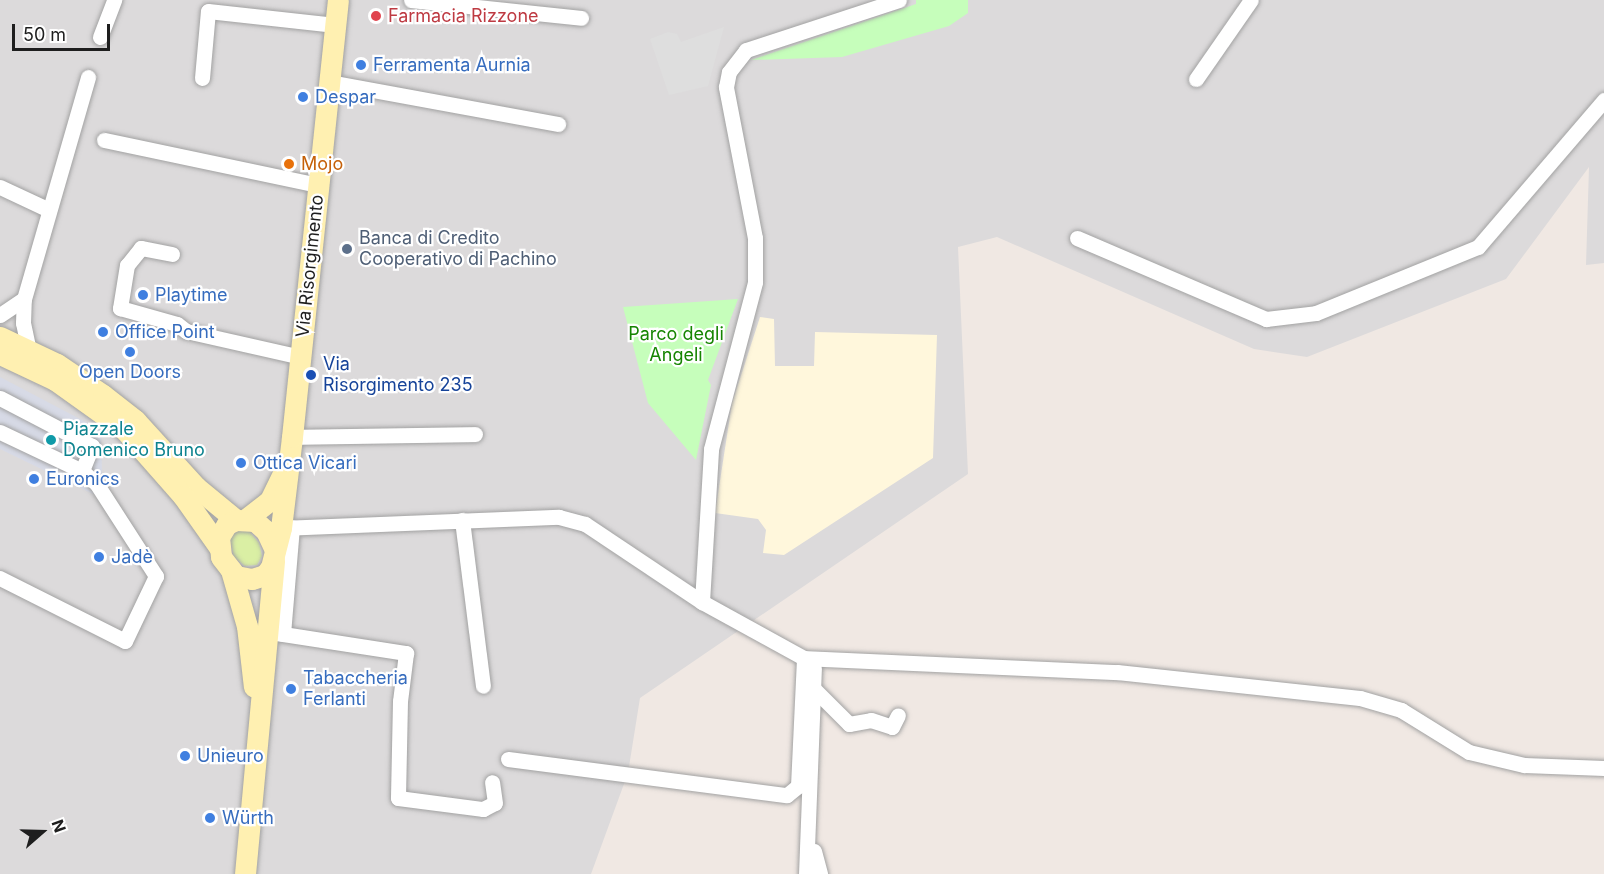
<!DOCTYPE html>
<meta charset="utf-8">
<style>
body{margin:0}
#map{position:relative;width:1604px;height:874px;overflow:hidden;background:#f0e8e3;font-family:Inter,sans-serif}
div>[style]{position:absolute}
.residential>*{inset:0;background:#dcdadb}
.education>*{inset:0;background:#fff7dc}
.grass>*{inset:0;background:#daefa4}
.park>*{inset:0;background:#c6febb}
.parking>*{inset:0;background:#dedede}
.plaza>*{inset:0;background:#d7dae6}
.roads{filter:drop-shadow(0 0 2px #a2a2a2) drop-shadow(0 0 2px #a2a2a2)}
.street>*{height:15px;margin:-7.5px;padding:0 7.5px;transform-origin:7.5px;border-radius:7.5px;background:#fff}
.secondary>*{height:21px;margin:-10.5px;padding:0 10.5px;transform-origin:10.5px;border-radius:10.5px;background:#fff0b1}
.dots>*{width:16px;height:16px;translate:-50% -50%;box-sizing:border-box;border:3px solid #fff;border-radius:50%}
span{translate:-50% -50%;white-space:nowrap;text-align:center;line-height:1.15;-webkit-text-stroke:4.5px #fff;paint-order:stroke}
.health-label{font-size:18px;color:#be3a42}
.left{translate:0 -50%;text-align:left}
.shop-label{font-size:18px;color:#366cbe}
.food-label{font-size:18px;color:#c56008}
.service-label{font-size:18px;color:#4e5e75}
.street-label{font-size:18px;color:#1e1e1e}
.park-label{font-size:18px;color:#168502}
.transit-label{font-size:18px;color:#164399}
.culture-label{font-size:18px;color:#0d838f}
.north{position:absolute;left:12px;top:802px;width:60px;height:60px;-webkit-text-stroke:4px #fff;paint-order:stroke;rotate:70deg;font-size:16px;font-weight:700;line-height:24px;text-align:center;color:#1e1e1e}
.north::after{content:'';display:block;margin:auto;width:21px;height:27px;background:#1e1e1e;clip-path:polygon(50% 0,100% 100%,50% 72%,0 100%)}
.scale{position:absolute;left:12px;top:24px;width:98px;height:27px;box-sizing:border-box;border:3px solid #1e1e1e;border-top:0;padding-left:8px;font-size:18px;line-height:21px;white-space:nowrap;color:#1e1e1e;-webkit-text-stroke:4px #fff;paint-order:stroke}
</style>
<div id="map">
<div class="residential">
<i style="clip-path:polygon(0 0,1604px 0,1604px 263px,1586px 265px,1589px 167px,1506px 279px,1307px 357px,1254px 349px,997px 237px,958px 247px,968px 474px,640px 698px,628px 773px,591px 874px,0 874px)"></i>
</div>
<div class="education">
<i style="clip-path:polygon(760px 317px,774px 319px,775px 366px,814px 366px,815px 332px,937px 335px,933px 458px,784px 555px,763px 553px,766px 530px,758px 519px,715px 513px,732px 403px)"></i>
</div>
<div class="grass">
<i style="clip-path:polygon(238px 530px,249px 531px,259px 543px,262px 556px,257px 565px,245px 566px,234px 557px,230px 539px)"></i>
</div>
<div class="park">
<i style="clip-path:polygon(916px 0,968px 0,968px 13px,949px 26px,842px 57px,751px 60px,916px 4px)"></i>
<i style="clip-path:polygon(738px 299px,708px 380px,711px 385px,696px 460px,648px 403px,623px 307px)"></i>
</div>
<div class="parking">
<i style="clip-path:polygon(724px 27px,708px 86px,669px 95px,650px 39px,668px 32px,677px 34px,681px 42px)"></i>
</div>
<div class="plaza">
<i style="clip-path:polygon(0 377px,101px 430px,102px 476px,93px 494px,0 449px)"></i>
</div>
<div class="roads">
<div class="street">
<i style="left:411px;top:0;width:171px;rotate:6deg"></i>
<i style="left:100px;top:37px;width:40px;rotate:-69deg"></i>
<i style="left:202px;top:78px;width:67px;rotate:-84.9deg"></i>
<i style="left:208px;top:11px;width:128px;rotate:6.3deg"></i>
<i style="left:1196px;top:79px;width:96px;rotate:-55.2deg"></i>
<i style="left:329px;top:82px;width:233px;rotate:10.4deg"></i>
<i style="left:104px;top:140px;width:219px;rotate:11.9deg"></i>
<i style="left:0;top:187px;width:54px;rotate:25.1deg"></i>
<i style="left:1077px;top:238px;width:206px;rotate:23.2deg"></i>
<i style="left:1266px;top:319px;width:50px;rotate:-6.8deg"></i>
<i style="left:1316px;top:313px;width:175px;rotate:-22.2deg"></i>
<i style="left:1478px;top:247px;width:194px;rotate:-49.4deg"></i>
<i style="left:172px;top:254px;width:32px;rotate:-169deg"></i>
<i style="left:141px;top:248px;width:22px;rotate:129deg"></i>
<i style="left:127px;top:265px;width:44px;rotate:99.2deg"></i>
<i style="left:120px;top:308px;width:59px;rotate:15.7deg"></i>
<i style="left:177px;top:324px;width:11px;rotate:38deg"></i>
<i style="left:186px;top:331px;width:118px;rotate:12.7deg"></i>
<i style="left:0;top:315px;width:29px;rotate:-34deg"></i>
<i style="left:29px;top:351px;width:29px;rotate:-102deg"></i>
<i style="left:23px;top:323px;width:24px;rotate:-88deg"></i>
<i style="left:24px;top:299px;width:231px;rotate:-73.9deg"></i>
<i style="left:0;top:398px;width:104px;rotate:27.6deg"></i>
<i style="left:92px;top:446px;width:27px;rotate:112deg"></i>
<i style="left:0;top:432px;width:91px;rotate:25.4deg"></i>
<i style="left:82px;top:471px;width:18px;rotate:41deg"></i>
<i style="left:96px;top:483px;width:111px;rotate:57.2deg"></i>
<i style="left:156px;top:576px;width:72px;rotate:115.5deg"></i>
<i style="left:125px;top:641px;width:140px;rotate:-153.3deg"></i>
<i style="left:292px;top:437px;width:183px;rotate:-0.9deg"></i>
<i style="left:462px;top:520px;width:167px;rotate:82.8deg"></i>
<i style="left:281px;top:528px;width:278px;rotate:-2.3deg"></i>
<i style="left:559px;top:517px;width:27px;rotate:15deg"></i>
<i style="left:585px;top:524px;width:141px;rotate:33.7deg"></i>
<i style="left:702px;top:602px;width:116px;rotate:28.8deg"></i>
<i style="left:804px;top:658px;width:313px;rotate:2.6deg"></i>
<i style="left:1117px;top:672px;width:244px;rotate:6.1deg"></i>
<i style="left:1360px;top:698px;width:43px;rotate:16.3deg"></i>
<i style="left:1401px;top:710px;width:80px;rotate:31.7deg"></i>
<i style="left:1469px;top:752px;width:57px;rotate:13.3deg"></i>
<i style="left:1524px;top:765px;width:80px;rotate:2.1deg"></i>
<i style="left:702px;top:602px;width:153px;rotate:-86.6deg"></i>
<i style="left:711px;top:449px;width:173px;rotate:-75.2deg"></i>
<i style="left:755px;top:282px;width:44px;rotate:-90deg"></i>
<i style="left:755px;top:238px;width:154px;rotate:-100.9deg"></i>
<i style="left:726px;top:87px;width:15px;rotate:-79deg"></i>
<i style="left:729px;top:72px;width:28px;rotate:-52deg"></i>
<i style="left:746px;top:50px;width:161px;rotate:-18.1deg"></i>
<i style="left:270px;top:632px;width:138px;rotate:8.8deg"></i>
<i style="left:406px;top:653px;width:48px;rotate:97.1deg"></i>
<i style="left:400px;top:701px;width:97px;rotate:91.2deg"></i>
<i style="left:398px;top:798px;width:86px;rotate:7.4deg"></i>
<i style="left:483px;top:809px;width:13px;rotate:-27deg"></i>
<i style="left:495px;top:803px;width:21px;rotate:-98deg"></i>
<i style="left:283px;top:634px;width:107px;rotate:-85.2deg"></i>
<i style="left:813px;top:688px;width:51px;rotate:45deg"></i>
<i style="left:849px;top:724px;width:22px;rotate:-10deg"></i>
<i style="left:871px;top:720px;width:22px;rotate:18deg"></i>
<i style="left:892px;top:727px;width:13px;rotate:-63deg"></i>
<i style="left:508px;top:759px;width:281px;rotate:7.4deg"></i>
<i style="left:787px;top:795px;width:14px;rotate:-39deg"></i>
<i style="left:798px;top:786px;width:128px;rotate:-87.3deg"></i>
<i style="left:814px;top:851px;width:24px;rotate:75deg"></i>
<i style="left:806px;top:874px;width:206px;rotate:-87.8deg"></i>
</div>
<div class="secondary">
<i style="left:0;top:337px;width:63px;rotate:25.3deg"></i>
<i style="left:57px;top:364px;width:55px;rotate:34deg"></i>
<i style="left:103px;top:395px;width:41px;rotate:38deg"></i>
<i style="left:135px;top:420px;width:91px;rotate:47.7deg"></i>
<i style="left:196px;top:487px;width:52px;rotate:39.5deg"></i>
<i style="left:0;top:354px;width:61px;rotate:25.3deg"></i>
<i style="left:55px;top:380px;width:86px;rotate:35.5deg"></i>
<i style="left:125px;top:430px;width:88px;rotate:48.7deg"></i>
<i style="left:183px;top:496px;width:62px;rotate:54.8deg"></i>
<i style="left:246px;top:519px;width:31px;rotate:-38deg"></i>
<i style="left:270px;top:500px;width:28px;rotate:-64deg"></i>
<i style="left:275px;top:550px;width:21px;rotate:-115deg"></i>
<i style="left:266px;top:531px;width:15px;rotate:-138deg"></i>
<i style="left:255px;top:521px;width:19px;rotate:-177deg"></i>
<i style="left:236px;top:520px;width:10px;rotate:156deg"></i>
<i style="left:227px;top:524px;width:15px;rotate:122deg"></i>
<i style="left:219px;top:537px;width:20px;rotate:84deg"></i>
<i style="left:221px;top:557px;width:24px;rotate:52deg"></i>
<i style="left:236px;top:576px;width:16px;rotate:11deg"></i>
<i style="left:252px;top:579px;width:14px;rotate:-17deg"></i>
<i style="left:265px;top:575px;width:10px;rotate:-53deg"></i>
<i style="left:271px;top:567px;width:40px;rotate:-75.6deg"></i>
<i style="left:281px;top:528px;width:92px;rotate:-83.1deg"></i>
<i style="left:292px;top:437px;width:439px;rotate:-84deg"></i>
<i style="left:231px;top:570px;width:58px;rotate:74.1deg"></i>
<i style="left:247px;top:626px;width:61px;rotate:83.5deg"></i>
<i style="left:245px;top:874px;width:315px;rotate:-84.7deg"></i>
</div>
</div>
<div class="dots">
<i style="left:376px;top:16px;background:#e0444e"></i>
<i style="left:361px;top:65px;background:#3f7fe0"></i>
<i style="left:303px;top:97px;background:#3f7fe0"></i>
<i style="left:289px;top:164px;background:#e8710a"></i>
<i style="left:347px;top:249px;background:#5c6f8a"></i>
<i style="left:143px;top:295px;background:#3f7fe0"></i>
<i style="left:103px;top:332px;background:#3f7fe0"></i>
<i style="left:130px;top:352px;background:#3f7fe0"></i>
<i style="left:311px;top:375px;background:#1a4fb4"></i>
<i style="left:51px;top:440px;background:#0f9aa8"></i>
<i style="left:241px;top:463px;background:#3f7fe0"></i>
<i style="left:34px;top:479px;background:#3f7fe0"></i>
<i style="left:99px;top:557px;background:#3f7fe0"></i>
<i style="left:291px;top:689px;background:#3f7fe0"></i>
<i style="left:185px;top:756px;background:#3f7fe0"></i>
<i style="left:210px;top:818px;background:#3f7fe0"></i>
</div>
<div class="health-label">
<span class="left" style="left:388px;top:16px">Farmacia Rizzone</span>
</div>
<div class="shop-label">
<span class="left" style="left:373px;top:65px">Ferramenta Aurnia</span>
<span class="left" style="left:315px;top:97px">Despar</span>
<span class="left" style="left:155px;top:295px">Playtime</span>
<span class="left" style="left:115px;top:332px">Office Point</span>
<span style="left:130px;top:372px">Open Doors</span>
<span class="left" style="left:253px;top:463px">Ottica Vicari</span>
<span class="left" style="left:46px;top:479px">Euronics</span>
<span class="left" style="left:111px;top:557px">Jadè</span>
<span class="left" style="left:303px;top:689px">Tabaccheria<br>Ferlanti</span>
<span class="left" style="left:197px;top:756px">Unieuro</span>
<span class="left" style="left:222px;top:818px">Würth</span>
</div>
<div class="food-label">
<span class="left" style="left:301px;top:164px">Mojo</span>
</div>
<div class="service-label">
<span class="left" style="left:359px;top:249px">Banca di Credito<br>Cooperativo di Pachino</span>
</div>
<div class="street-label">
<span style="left:310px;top:266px;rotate:-84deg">Via Risorgimento</span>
</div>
<div class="park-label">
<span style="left:676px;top:345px">Parco degli<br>Angeli</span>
</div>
<div class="transit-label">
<span class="left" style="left:323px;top:375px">Via<br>Risorgimento 235</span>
</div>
<div class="culture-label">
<span class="left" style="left:63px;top:440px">Piazzale<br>Domenico Bruno</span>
</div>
<div class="north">N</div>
<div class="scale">50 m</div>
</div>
